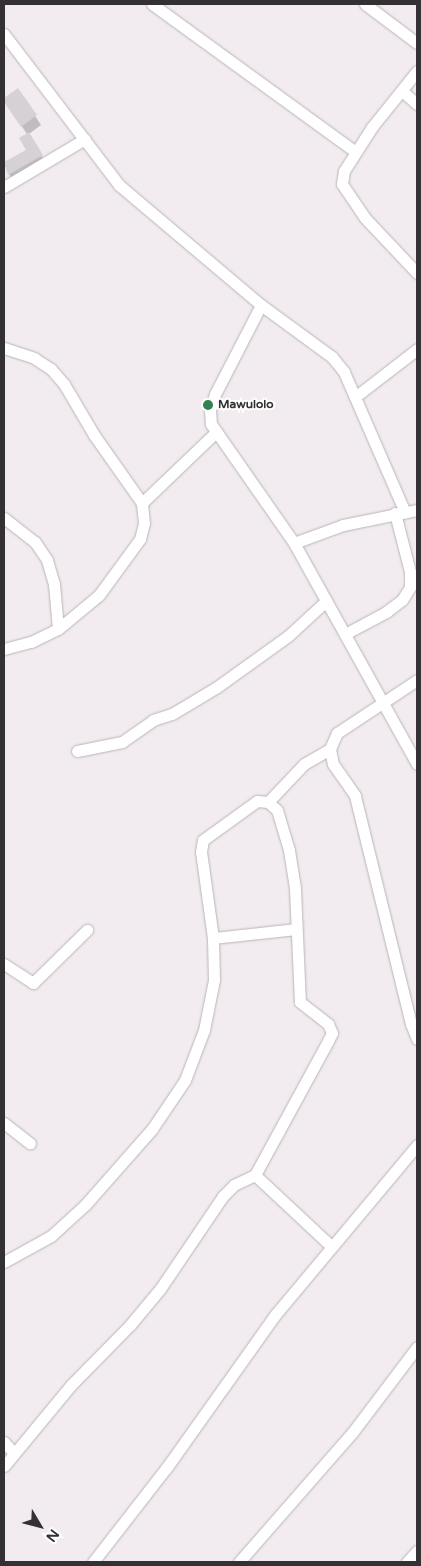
<!DOCTYPE html>
<style>
body{margin:0}
#map{position:relative;width:421px;height:1566px;overflow:hidden;background:#f2ecf0;font-family:"Varela Round",sans-serif}
div>[style]{position:absolute}
.shadow>*{inset:0;background:#0003}
.building>*{inset:0;background:#d6d1d5}
.roads{filter:drop-shadow(0 0 1px #b9b4b8) drop-shadow(0 0 1px #b9b4b8)}
.minor>*{height:11px;margin:-5.5px;padding:0 5.5px;transform-origin:5.5px;border-radius:5.5px;background:#fff}
.dots>*{width:14px;height:14px;translate:-50% -50%;box-sizing:border-box;border:2px solid #fff;border-radius:50%}
span{translate:-50% -50%;white-space:nowrap;text-align:center;line-height:1.15;-webkit-text-stroke:4px #fff;paint-order:stroke}
.poi-label{font-size:12px;color:#333133;font-weight:700}
.left{translate:0 -50%;text-align:left}
.frame{position:absolute;inset:0;border:5px solid #333133;pointer-events:none}
.north{position:absolute;left:15px;top:1501px;width:50px;height:50px;-webkit-text-stroke:4px #fff;paint-order:stroke;rotate:127deg;font-size:14px;font-weight:700;line-height:20px;text-align:center;color:#333133}
.north::after{content:'';display:block;margin:auto;width:18px;height:22px;background:#333133;clip-path:polygon(50% 0,100% 100%,50% 72%,0 100%)}
</style>
<div id="map">
<div class="shadow">
<i style="clip-path:polygon(18px 90px,41px 125px,29px 134px,45px 162px,12px 180px,4px 163px,28px 150px,27px 134px,4px 100px)"></i>
</div>
<div class="building">
<i style="clip-path:polygon(18px 88px,37px 115px,21px 127px,4px 102px,4px 98px)"></i>
<i style="clip-path:polygon(29px 132px,43px 155px,8px 175px,4px 162px,26px 150px,19px 138px)"></i>
</div>
<div class="roads">
<div class="minor">
<i style="left:152px;top:4px;width:252px;rotate:36deg"></i>
<i style="left:365px;top:4px;width:65px;rotate:36.9deg"></i>
<i style="left:4px;top:34px;width:190px;rotate:52.7deg"></i>
<i style="left:119px;top:185px;width:186px;rotate:40.2deg"></i>
<i style="left:261px;top:305px;width:88px;rotate:36.2deg"></i>
<i style="left:332px;top:357px;width:19px;rotate:51deg"></i>
<i style="left:344px;top:372px;width:153px;rotate:66.5deg"></i>
<i style="left:417px;top:71px;width:72px;rotate:128.8deg"></i>
<i style="left:372px;top:127px;width:52px;rotate:122.5deg"></i>
<i style="left:344px;top:171px;width:13px;rotate:99deg"></i>
<i style="left:342px;top:184px;width:41px;rotate:55.9deg"></i>
<i style="left:365px;top:218px;width:76px;rotate:46.6deg"></i>
<i style="left:402px;top:91px;width:20px;rotate:41deg"></i>
<i style="left:4px;top:187px;width:94px;rotate:-30.7deg"></i>
<i style="left:261px;top:305px;width:100px;rotate:117.3deg"></i>
<i style="left:215px;top:394px;width:17px;rotate:107deg"></i>
<i style="left:210px;top:410px;width:14px;rotate:86deg"></i>
<i style="left:211px;top:424px;width:145px;rotate:55.1deg"></i>
<i style="left:294px;top:543px;width:253px;rotate:60.9deg"></i>
<i style="left:4px;top:348px;width:32px;rotate:18deg"></i>
<i style="left:34px;top:358px;width:20px;rotate:33deg"></i>
<i style="left:51px;top:369px;width:20px;rotate:49deg"></i>
<i style="left:64px;top:384px;width:59px;rotate:59.5deg"></i>
<i style="left:94px;top:435px;width:83px;rotate:54.8deg"></i>
<i style="left:355px;top:397px;width:78px;rotate:-37.7deg"></i>
<i style="left:4px;top:518px;width:39px;rotate:38deg"></i>
<i style="left:35px;top:542px;width:22px;rotate:56deg"></i>
<i style="left:47px;top:560px;width:25px;rotate:74deg"></i>
<i style="left:54px;top:584px;width:45px;rotate:84.9deg"></i>
<i style="left:294px;top:543px;width:52px;rotate:-20.2deg"></i>
<i style="left:343px;top:525px;width:76px;rotate:-11.5deg"></i>
<i style="left:345px;top:634px;width:47px;rotate:-28.2deg"></i>
<i style="left:386px;top:612px;width:20px;rotate:-37deg"></i>
<i style="left:402px;top:600px;width:15px;rotate:-58deg"></i>
<i style="left:410px;top:587px;width:15px;rotate:-90deg"></i>
<i style="left:410px;top:572px;width:61px;rotate:-104.3deg"></i>
<i style="left:4px;top:649px;width:28px;rotate:-15deg"></i>
<i style="left:31px;top:642px;width:30px;rotate:-26deg"></i>
<i style="left:58px;top:629px;width:53px;rotate:-39.7deg"></i>
<i style="left:99px;top:595px;width:69px;rotate:-53.8deg"></i>
<i style="left:140px;top:539px;width:16px;rotate:-76deg"></i>
<i style="left:144px;top:523px;width:20px;rotate:-96deg"></i>
<i style="left:142px;top:503px;width:103px;rotate:-43.8deg"></i>
<i style="left:417px;top:680px;width:96px;rotate:146.5deg"></i>
<i style="left:337px;top:733px;width:17px;rotate:114deg"></i>
<i style="left:330px;top:749px;width:15px;rotate:79deg"></i>
<i style="left:333px;top:764px;width:39px;rotate:55deg"></i>
<i style="left:355px;top:796px;width:235px;rotate:76.2deg"></i>
<i style="left:411px;top:1024px;width:16px;rotate:68deg"></i>
<i style="left:77px;top:751px;width:46px;rotate:-11.3deg"></i>
<i style="left:122px;top:742px;width:38px;rotate:-35deg"></i>
<i style="left:153px;top:720px;width:20px;rotate:-18deg"></i>
<i style="left:172px;top:714px;width:52px;rotate:-31deg"></i>
<i style="left:217px;top:687px;width:87px;rotate:-35.7deg"></i>
<i style="left:288px;top:636px;width:52px;rotate:-42.6deg"></i>
<i style="left:268px;top:802px;width:52px;rotate:-46.5deg"></i>
<i style="left:304px;top:764px;width:30px;rotate:-30deg"></i>
<i style="left:213px;top:938px;width:83px;rotate:-6.2deg"></i>
<i style="left:4px;top:964px;width:35px;rotate:33deg"></i>
<i style="left:33px;top:983px;width:76px;rotate:-44.5deg"></i>
<i style="left:4px;top:1123px;width:33px;rotate:38deg"></i>
<i style="left:255px;top:1175px;width:104px;rotate:43.1deg"></i>
<i style="left:4px;top:1262px;width:54px;rotate:-29deg"></i>
<i style="left:51px;top:1236px;width:46px;rotate:-42.4deg"></i>
<i style="left:85px;top:1205px;width:101px;rotate:-48.6deg"></i>
<i style="left:152px;top:1129px;width:59px;rotate:-56deg"></i>
<i style="left:185px;top:1080px;width:53px;rotate:-69.2deg"></i>
<i style="left:204px;top:1030px;width:51px;rotate:-78.7deg"></i>
<i style="left:214px;top:980px;width:42px;rotate:-91.4deg"></i>
<i style="left:213px;top:938px;width:87px;rotate:-97.9deg"></i>
<i style="left:201px;top:852px;width:12px;rotate:-81deg"></i>
<i style="left:203px;top:840px;width:67px;rotate:-35.8deg"></i>
<i style="left:257px;top:801px;width:11px;rotate:5deg"></i>
<i style="left:268px;top:802px;width:12px;rotate:42deg"></i>
<i style="left:277px;top:810px;width:42px;rotate:73.3deg"></i>
<i style="left:289px;top:850px;width:39px;rotate:81deg"></i>
<i style="left:295px;top:889px;width:113px;rotate:87.5deg"></i>
<i style="left:300px;top:1002px;width:36px;rotate:38deg"></i>
<i style="left:328px;top:1024px;width:10px;rotate:66deg"></i>
<i style="left:332px;top:1033px;width:9px;rotate:117deg"></i>
<i style="left:328px;top:1041px;width:153px;rotate:118.6deg"></i>
<i style="left:255px;top:1175px;width:23px;rotate:155deg"></i>
<i style="left:234px;top:1185px;width:16px;rotate:135deg"></i>
<i style="left:223px;top:1196px;width:112px;rotate:124.1deg"></i>
<i style="left:160px;top:1289px;width:47px;rotate:129.8deg"></i>
<i style="left:130px;top:1325px;width:84px;rotate:134.5deg"></i>
<i style="left:71px;top:1385px;width:105px;rotate:129.6deg"></i>
<i style="left:4px;top:1442px;width:15px;rotate:48deg"></i>
<i style="left:93px;top:1562px;width:120px;rotate:-52.1deg"></i>
<i style="left:167px;top:1467px;width:186px;rotate:-54.6deg"></i>
<i style="left:275px;top:1315px;width:222px;rotate:-50.1deg"></i>
<i style="left:239px;top:1562px;width:171px;rotate:-48.8deg"></i>
<i style="left:352px;top:1433px;width:108px;rotate:-52.9deg"></i>
<i style="left:407px;top:1562px;width:15px;rotate:-48deg"></i>
</div>
</div>
<div class="dots">
<i style="left:208px;top:405px;background:#318151"></i>
</div>
<div class="poi-label">
<span class="left" style="left:218px;top:405px">Mawulolo</span>
</div>
<div class="frame"></div>
<div class="north">N</div>
</div>
